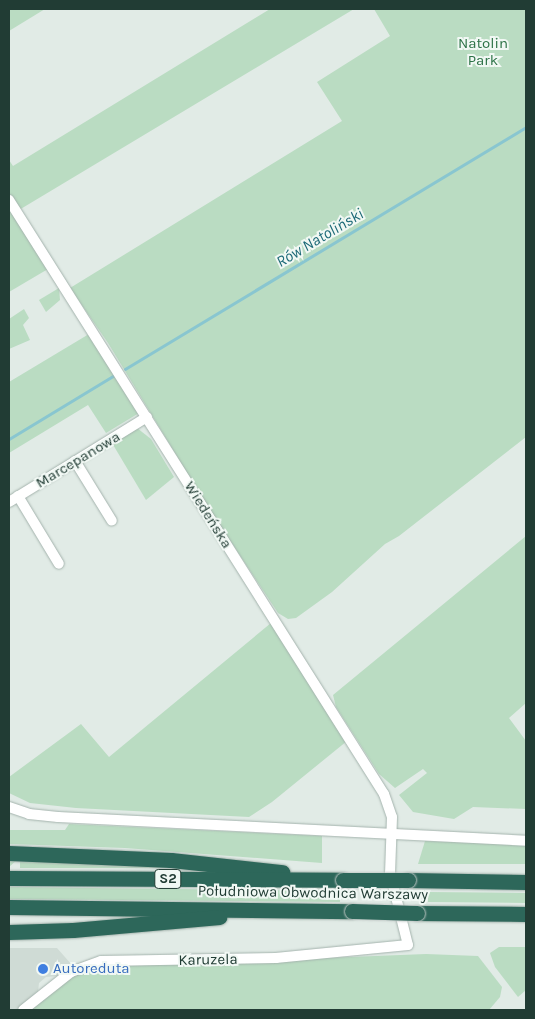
<!DOCTYPE html>
<meta charset="utf-8">
<style>
body{margin:0}
#map{position:relative;width:535px;height:1019px;overflow:hidden;background:#e1ebe6;font-family:Karla,sans-serif}
div>[style]{position:absolute}
.built>*{inset:0;background:#cfdbd5}
.green>*{inset:0;background:#badcc2}
.stream>*{height:2.5px;margin:-1.25px;padding:0 1.25px;transform-origin:1.25px;border-radius:1.25px;background:#89c6d0}
.roads{filter:drop-shadow(0 0 1px #a4b3ad) drop-shadow(0 0 1px #a4b3ad)}
.minor>*{height:10px;margin:-5px;padding:0 5px;transform-origin:5px;border-radius:5px;background:#fff}
.motorway>*{height:15px;margin:-7.5px;padding:0 7.5px;transform-origin:7.5px;border-radius:7.5px;background:#2d675a}
.bridges{filter:drop-shadow(0 0 1px #c1c8c6) drop-shadow(0 0 1px #c1c8c6)}
.motorway-bridge>*{height:15px;margin:-7.5px;padding:0 7.5px;transform-origin:7.5px;border-radius:7.5px;background:#2d675a}
.dots>*{width:14px;height:14px;translate:-50% -50%;box-sizing:border-box;border:2px solid #f1f8f4;border-radius:50%}
span{translate:-50% -50%;white-space:nowrap;text-align:center;line-height:1.15;-webkit-text-stroke:4px #f1f8f4;paint-order:stroke}
.shield-label span{padding:1px 4px;background:#f1f8f4;border:1px solid;border-radius:4px;-webkit-text-stroke-width:0}
.shield-label{font-size:14px;color:#213c34;font-weight:700}
.park-label{font-size:15px;color:#2c7246}
.street-label{font-size:15px;color:#213c34}
.shop-label{font-size:15px;color:#366cbe}
.left{translate:0 -50%;text-align:left}
.water-label{font-size:16px;color:#1c6977;font-style:italic}
.frame{position:absolute;inset:0;border:10px solid #213c34;pointer-events:none}
</style>
<div id="map">
<div class="built">
<i style="clip-path:polygon(9px 948px,57px 948px,72px 965px,58px 976px,46px 977px,39px 983px,38px 992px,16px 1010px,9px 1010px)"></i>
</div>
<div class="green">
<i style="clip-path:polygon(9px 9px,45px 9px,9px 31px)"></i>
<i style="clip-path:polygon(270px 9px,354px 9px,19px 210px,9px 193px,9px 160px,13px 166px)"></i>
<i style="clip-path:polygon(374px 9px,526px 9px,526px 437px,399px 536px,385px 544px,332px 592px,296px 618px,288px 619px,278px 613px,206px 504px,108px 343px,70px 288px,342px 121px,317px 82px,390px 36px)"></i>
<i style="clip-path:polygon(9px 208px,48px 269px,9px 292px)"></i>
<i style="clip-path:polygon(59px 288px,60px 300px,46px 312px,39px 300px)"></i>
<i style="clip-path:polygon(24px 309px,29px 318px,23px 325px,30px 340px,9px 349px,9px 319px)"></i>
<i style="clip-path:polygon(89px 334px,139px 413px,106px 433px,88px 405px,9px 453px,9px 382px)"></i>
<i style="clip-path:polygon(137px 428px,151px 439px,174px 477px,146px 500px,112px 443px)"></i>
<i style="clip-path:polygon(526px 536px,526px 703px,509px 718px,526px 741px,526px 809px,473px 807px,454px 819px,413px 812px,399px 795px,427px 773px,423px 769px,395px 788px,379px 774px,336px 707px,333px 695px)"></i>
<i style="clip-path:polygon(271px 623px,347px 741px,272px 802px,249px 817px,76px 808px,30px 803px,9px 793px,9px 777px,81px 724px,109px 757px)"></i>
<i style="clip-path:polygon(69px 824px,322px 836px,322px 863px,125px 848px,9px 844px,9px 830px,65px 830px)"></i>
<i style="clip-path:polygon(425px 841px,526px 845px,526px 864px,418px 864px)"></i>
<i style="clip-path:polygon(9px 858px,167px 865px,166px 868px,20px 868px,20px 860px,17px 860px,9px 867px)"></i>
<i style="clip-path:polygon(9px 887px,340px 891px,340px 902px,9px 899px)"></i>
<i style="clip-path:polygon(428px 892px,526px 893px,526px 903px,428px 902px)"></i>
<i style="clip-path:polygon(499px 947px,526px 947px,526px 990px,518px 997px,495px 967px,490px 953px)"></i>
<i style="clip-path:polygon(426px 954px,478px 956px,502px 987px,500px 997px,489px 1010px,30px 1010px,77px 973px,95px 967px)"></i>
</div>
<div class="stream">
<i style="left:125px;top:369px;width:468px;rotate:-31.1deg"></i>
<i style="left:9px;top:439px;width:122px;rotate:-31.2deg"></i>
</div>
<div class="roads">
<div class="minor">
<i style="left:9px;top:200px;width:702px;rotate:57.74deg"></i>
<i style="left:384px;top:794px;width:24px;rotate:71deg"></i>
<i style="left:392px;top:817px;width:56px;rotate:92deg"></i>
<i style="left:390px;top:873px;width:74px;rotate:76deg"></i>
<i style="left:408px;top:945px;width:133px;rotate:174.4deg"></i>
<i style="left:276px;top:958px;width:175px;rotate:179deg"></i>
<i style="left:101px;top:961px;width:32px;rotate:160deg"></i>
<i style="left:71px;top:972px;width:61px;rotate:141.6deg"></i>
<i style="left:75px;top:461px;width:70px;rotate:58.3deg"></i>
<i style="left:18px;top:496px;width:79px;rotate:58.9deg"></i>
<i style="left:9px;top:502px;width:162px;rotate:-31.6deg"></i>
<i style="left:9px;top:807px;width:21px;rotate:19deg"></i>
<i style="left:29px;top:814px;width:29px;rotate:6deg"></i>
<i style="left:58px;top:817px;width:469px;rotate:2.9deg"></i>
</div>
<div class="motorway">
<i style="left:9px;top:853px;width:162px;rotate:2.5deg"></i>
<i style="left:171px;top:860px;width:112px;rotate:6.2deg"></i>
<i style="left:9px;top:878px;width:334px;rotate:0.3deg"></i>
<i style="left:408px;top:880px;width:118px;rotate:1deg"></i>
<i style="left:9px;top:907px;width:343px;rotate:0.7deg"></i>
<i style="left:417px;top:913px;width:109px;rotate:0.5deg"></i>
<i style="left:9px;top:932px;width:64px;rotate:-1.8deg"></i>
<i style="left:73px;top:930px;width:147px;rotate:-5.1deg"></i>
</div>
</div>
<div class="bridges">
<div class="motorway-bridge">
<i style="left:343px;top:880px;width:65px"></i>
<i style="left:352px;top:911px;width:65px;rotate:1.8deg"></i>
</div>
</div>
<div class="dots">
<i style="left:43px;top:969px;background:#3f7fe0"></i>
</div>
<div class="shield-label">
<span style="left:168px;top:879px">S2</span>
</div>
<div class="park-label">
<span style="left:483px;top:52px">Natolin<br>Park</span>
</div>
<div class="street-label">
<span style="left:78px;top:460px;rotate:-31deg">Marcepanowa</span>
<span style="left:208px;top:515px;rotate:58deg">Wiedeńska</span>
<span style="left:313px;top:893px;rotate:1deg">Południowa Obwodnica Warszawy</span>
<span style="left:208px;top:960px;rotate:-1deg">Karuzela</span>
</div>
<div class="shop-label">
<span class="left" style="left:53px;top:969px">Autoreduta</span>
</div>
<div class="water-label">
<span style="left:320px;top:238px;rotate:-31deg">Rów Natoliński</span>
</div>
<div class="frame"></div>
</div>
